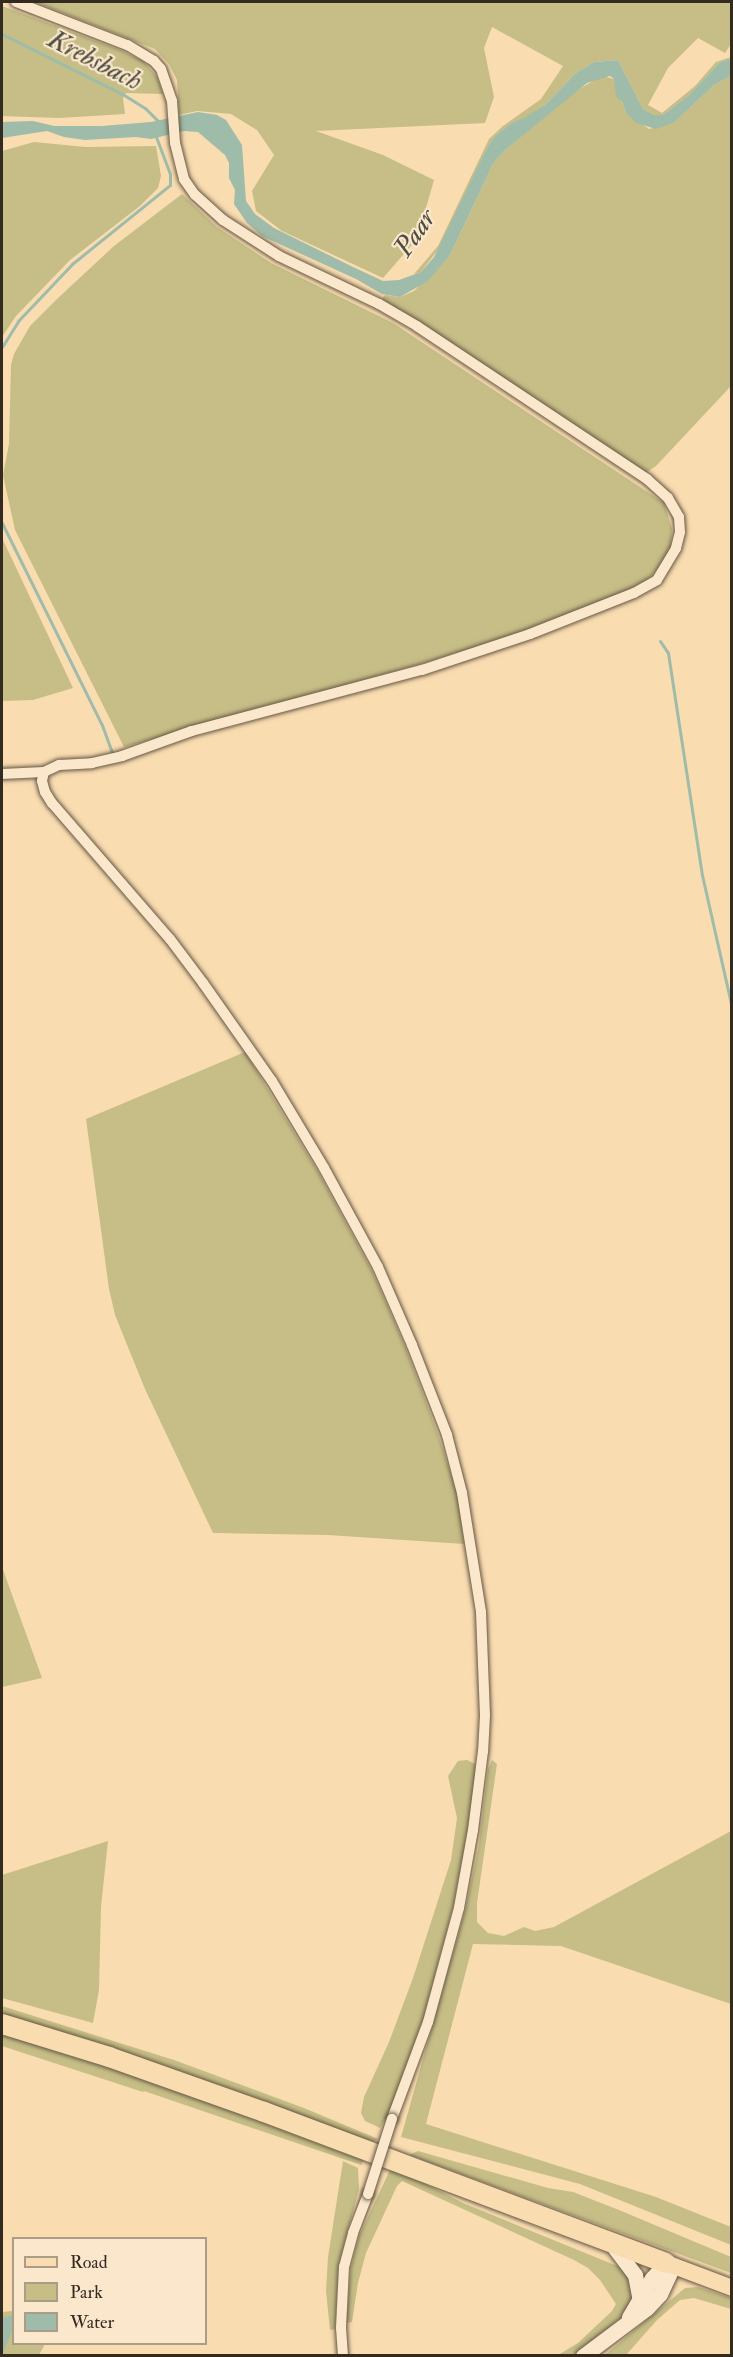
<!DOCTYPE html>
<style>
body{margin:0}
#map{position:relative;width:733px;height:2357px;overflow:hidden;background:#f9dcb0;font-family:"IM FELL Double Pica",serif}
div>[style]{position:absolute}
.green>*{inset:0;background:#c6be86}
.water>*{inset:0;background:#9ebca9}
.stream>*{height:3px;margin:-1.5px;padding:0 1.5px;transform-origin:1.5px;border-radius:1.5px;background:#9ebca9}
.roads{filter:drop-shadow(0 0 2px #645644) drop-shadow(0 0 2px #645644)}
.street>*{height:10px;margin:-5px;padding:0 5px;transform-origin:5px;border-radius:5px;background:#fbe8cc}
.secondary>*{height:15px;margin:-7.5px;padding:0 7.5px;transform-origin:7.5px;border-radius:7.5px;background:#fbe8cc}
.primary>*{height:16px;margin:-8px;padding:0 8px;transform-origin:8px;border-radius:8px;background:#f9dcb0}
.highway>*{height:20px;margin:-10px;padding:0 10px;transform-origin:10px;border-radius:10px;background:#f9dcb0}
.bridges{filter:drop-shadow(0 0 2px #645644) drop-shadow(0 0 2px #645644)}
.street-bridge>*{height:10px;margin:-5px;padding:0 5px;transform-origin:5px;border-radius:5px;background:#fbe8cc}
span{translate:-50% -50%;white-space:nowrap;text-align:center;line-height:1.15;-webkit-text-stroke:4.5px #fbe8cc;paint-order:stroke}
.water-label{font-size:27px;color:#4e4e42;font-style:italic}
.frame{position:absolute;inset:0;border:3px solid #332a20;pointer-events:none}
.legend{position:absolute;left:12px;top:2237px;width:195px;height:108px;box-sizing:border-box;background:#fbe8cc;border:2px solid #ab9c87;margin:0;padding:8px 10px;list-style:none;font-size:18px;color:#332a20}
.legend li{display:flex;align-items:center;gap:12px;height:30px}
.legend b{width:30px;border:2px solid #ab9c87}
</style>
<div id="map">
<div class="green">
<i style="clip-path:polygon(35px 2px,731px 2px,731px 44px,725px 53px,698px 38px,668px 68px,648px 105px,662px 113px,695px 86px,716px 62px,731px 57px,731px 59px,720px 62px,689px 95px,663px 115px,655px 115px,643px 109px,618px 60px,594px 62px,576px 73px,545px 105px,522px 120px,513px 122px,496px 135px,488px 146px,443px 243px,421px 272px,414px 274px,438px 246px,489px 139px,503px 126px,541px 99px,563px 66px,492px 27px,484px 48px,494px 97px,485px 123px,316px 131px,383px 155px,434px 180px,417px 239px,383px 278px,282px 231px,256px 211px,252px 191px,274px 155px,257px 130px,231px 114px,197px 111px,179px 115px,177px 80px,169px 64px,155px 49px)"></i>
<i style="clip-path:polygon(2px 6px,120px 50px,143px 61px,157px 77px,163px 94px,126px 93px,123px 98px,125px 114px,59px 118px,2px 116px)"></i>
<i style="clip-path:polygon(602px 76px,614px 79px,626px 113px,649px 129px,675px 122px,714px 85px,731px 76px,731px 386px,656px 466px,644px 474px,381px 300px,385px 295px,400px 297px,414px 291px,450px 255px,493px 164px,504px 151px,574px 92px)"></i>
<i style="clip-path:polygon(34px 142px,85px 147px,156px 146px,161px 176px,158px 188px,140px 206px,70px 260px,16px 316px,2px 337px,2px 151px)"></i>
<i style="clip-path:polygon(182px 194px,217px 227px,271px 263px,393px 323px,664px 503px,672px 529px,670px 555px,648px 579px,609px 601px,545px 625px,420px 664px,124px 747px,15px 530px,3px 475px,9px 444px,11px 365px,14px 354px,30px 326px,57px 299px,114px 246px)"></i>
<i style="clip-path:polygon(2px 538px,73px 688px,33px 700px,2px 701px)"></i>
<i style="clip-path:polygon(245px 1052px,318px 1172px,373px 1273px,406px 1349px,439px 1437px,458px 1496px,464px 1544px,328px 1535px,213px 1533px,145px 1389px,115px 1315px,109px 1289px,86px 1119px)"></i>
<i style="clip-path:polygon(2px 1567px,42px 1678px,2px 1687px)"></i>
<i style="clip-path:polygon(467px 1760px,475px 1764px,476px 1773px,468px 1831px,453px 1907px,423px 2020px,389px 2113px,380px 2128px,365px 2121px,361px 2113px,364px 2097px,389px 2042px,413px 1978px,451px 1860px,457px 1818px,448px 1776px,458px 1761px)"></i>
<i style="clip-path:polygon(492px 1760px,497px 1764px,477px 1903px,477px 1922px,488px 1933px,504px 1936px,524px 1927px,535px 1931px,554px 1927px,731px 1831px,731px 2004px,561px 1946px,473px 1944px,426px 2124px,656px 2197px,731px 2227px,731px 2245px,580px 2184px,401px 2137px,466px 1907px,479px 1845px,488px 1770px)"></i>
<i style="clip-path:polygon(108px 1841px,101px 1907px,99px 1990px,93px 2023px,2px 1998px,2px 1875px)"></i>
<i style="clip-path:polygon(2px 2006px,174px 2060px,304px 2108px,378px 2139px,370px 2143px,170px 2068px,2px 2017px)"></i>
<i style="clip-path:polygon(2px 2035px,107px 2065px,364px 2159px,361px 2165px,144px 2091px,143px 2092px,2px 2046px)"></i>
<i style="clip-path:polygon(418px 2151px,548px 2188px,573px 2192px,619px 2210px,731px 2257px,731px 2273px,409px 2155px)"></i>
<i style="clip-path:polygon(343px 2161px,358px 2168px,359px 2189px,339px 2264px,335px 2329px,330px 2330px,326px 2291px,328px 2257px)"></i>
<i style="clip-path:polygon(390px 2170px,410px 2176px,463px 2203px,627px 2270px,636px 2287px,627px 2313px,575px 2355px,558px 2355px,578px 2343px,612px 2311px,616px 2304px,600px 2280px,588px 2268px,574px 2260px,402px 2181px,397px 2186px,366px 2253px,358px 2283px,352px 2322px,346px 2323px,351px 2268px,359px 2236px)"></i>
<i style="clip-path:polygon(698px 2287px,731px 2298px,731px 2309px,694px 2298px,680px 2300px,657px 2320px,626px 2355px,605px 2355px,685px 2288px)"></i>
<i style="clip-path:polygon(13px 2311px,14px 2344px,45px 2344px,39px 2355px,2px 2355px,2px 2312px)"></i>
</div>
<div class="water">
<i style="clip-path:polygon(731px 59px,731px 76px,714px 85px,675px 122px,656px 129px,636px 123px,626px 113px,622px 101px,616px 97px,614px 79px,610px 76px,587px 83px,504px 151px,493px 164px,450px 255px,428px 281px,400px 297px,382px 294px,356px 279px,262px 236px,247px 223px,234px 204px,235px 190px,229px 178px,229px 163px,225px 155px,198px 132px,184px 131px,151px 139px,136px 137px,85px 140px,64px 137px,47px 131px,2px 138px,2px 122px,33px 121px,54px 126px,102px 126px,151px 122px,198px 112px,217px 115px,226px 120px,242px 145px,246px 201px,255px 214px,274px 228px,351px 266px,383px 281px,399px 280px,421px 272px,434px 257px,488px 146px,496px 135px,513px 122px,522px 119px,545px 105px,576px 73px,594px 62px,618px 60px,643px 109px,655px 115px,663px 115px,689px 95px,720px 62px)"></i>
<i style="clip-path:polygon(13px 2315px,13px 2329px,2px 2355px,2px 2318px)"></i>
</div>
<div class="stream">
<i style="left:2px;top:34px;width:136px;rotate:26.6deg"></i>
<i style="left:124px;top:95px;width:25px;rotate:32deg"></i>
<i style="left:145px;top:108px;width:20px;rotate:45deg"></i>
<i style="left:2px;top:347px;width:31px;rotate:-58deg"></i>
<i style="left:18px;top:321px;width:79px;rotate:-46.5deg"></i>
<i style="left:72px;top:264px;width:126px;rotate:-38.9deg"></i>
<i style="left:170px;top:185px;width:11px;rotate:-90deg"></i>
<i style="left:170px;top:174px;width:43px;rotate:-110.6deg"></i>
<i style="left:2px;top:523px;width:225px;rotate:63.7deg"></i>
<i style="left:102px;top:725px;width:30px;rotate:70deg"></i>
<i style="left:660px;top:641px;width:14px;rotate:56deg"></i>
<i style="left:668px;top:653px;width:225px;rotate:81.3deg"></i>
<i style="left:702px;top:875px;width:136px;rotate:77.3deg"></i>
</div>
<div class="roads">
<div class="street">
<i style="left:44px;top:772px;width:9px;rotate:103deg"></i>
<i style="left:42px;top:781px;width:11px;rotate:75deg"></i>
<i style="left:45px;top:792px;width:13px;rotate:58deg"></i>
<i style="left:52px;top:803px;width:180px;rotate:49.1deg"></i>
<i style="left:170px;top:939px;width:55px;rotate:53.1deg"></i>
<i style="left:203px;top:983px;width:120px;rotate:54.9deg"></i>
<i style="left:272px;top:1081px;width:101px;rotate:59.1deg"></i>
<i style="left:324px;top:1168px;width:113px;rotate:61.4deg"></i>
<i style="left:378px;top:1267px;width:85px;rotate:66.4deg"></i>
<i style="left:412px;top:1345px;width:97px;rotate:68.7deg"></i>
<i style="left:447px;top:1435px;width:60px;rotate:75.5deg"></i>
<i style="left:462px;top:1493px;width:121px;rotate:80.9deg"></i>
<i style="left:481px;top:1612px;width:103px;rotate:87.8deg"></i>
<i style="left:485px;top:1715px;width:36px;rotate:93deg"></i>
<i style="left:483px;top:1751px;width:80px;rotate:97.2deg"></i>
<i style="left:473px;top:1830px;width:79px;rotate:100.2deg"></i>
<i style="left:459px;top:1908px;width:118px;rotate:105.2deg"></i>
<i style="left:428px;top:2022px;width:103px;rotate:110.4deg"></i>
<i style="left:2px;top:774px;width:42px;rotate:-2.7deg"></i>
<i style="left:44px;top:772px;width:17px;rotate:-25deg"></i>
<i style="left:59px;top:765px;width:33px;rotate:-3deg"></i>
<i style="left:92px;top:763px;width:31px;rotate:-13deg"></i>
<i style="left:122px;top:756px;width:74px;rotate:-19.7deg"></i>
<i style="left:192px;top:731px;width:238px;rotate:-14.9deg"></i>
<i style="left:422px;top:670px;width:114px;rotate:-18.4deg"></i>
<i style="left:530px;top:634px;width:112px;rotate:-21.5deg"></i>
<i style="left:634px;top:593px;width:26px;rotate:-29deg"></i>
<i style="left:657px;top:580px;width:37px;rotate:-59deg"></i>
<i style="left:676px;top:548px;width:16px;rotate:-76deg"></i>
<i style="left:680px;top:532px;width:15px;rotate:-94deg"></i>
<i style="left:679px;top:517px;width:22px;rotate:-120deg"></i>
<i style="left:668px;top:498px;width:28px;rotate:-138deg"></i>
<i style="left:647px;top:479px;width:276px;rotate:-146.4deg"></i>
<i style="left:417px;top:326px;width:44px;rotate:-149.9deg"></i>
<i style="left:379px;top:304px;width:111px;rotate:-154.4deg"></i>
<i style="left:279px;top:256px;width:67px;rotate:-147.3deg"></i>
<i style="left:223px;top:220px;width:38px;rotate:-138deg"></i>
<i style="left:195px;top:195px;width:19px;rotate:-125deg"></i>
<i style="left:184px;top:179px;width:37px;rotate:-104deg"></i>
<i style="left:175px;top:143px;width:42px;rotate:-94.1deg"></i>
<i style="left:172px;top:101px;width:34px;rotate:-109deg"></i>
<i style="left:161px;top:69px;width:11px;rotate:-131deg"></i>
<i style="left:154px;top:61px;width:31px;rotate:-149deg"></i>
<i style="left:127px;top:45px;width:119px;rotate:-158.8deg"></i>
<i style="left:343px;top:2356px;width:28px;rotate:-94deg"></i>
<i style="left:341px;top:2328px;width:61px;rotate:-87.2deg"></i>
<i style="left:344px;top:2267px;width:35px;rotate:-75deg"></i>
<i style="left:353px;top:2233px;width:42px;rotate:-69deg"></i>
</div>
<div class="secondary">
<i style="left:611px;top:2243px;width:40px;rotate:53deg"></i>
<i style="left:635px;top:2275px;width:26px;rotate:79deg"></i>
<i style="left:629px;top:2317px;width:45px;rotate:-59.5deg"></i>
<i style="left:652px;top:2278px;width:21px;rotate:-47deg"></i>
<i style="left:583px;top:2356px;width:80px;rotate:-36.9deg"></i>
<i style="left:647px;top:2308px;width:19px;rotate:-47deg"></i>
<i style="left:660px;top:2294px;width:31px;rotate:-65deg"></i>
</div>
<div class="primary">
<i style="left:666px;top:2263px;width:71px;rotate:20.7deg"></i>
</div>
<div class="highway">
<i style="left:2px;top:2024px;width:112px;rotate:17.1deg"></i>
<i style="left:109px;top:2057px;width:164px;rotate:19.5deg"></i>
<i style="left:264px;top:2112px;width:429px;rotate:20.6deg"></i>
</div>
</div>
<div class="bridges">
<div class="street-bridge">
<i style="left:368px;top:2194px;width:79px;rotate:-72.3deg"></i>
</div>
</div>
<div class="water-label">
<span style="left:95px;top:60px;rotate:27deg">Krebsbach</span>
<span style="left:415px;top:233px;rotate:-55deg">Paar</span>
</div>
<div class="frame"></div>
<ul class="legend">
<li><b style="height:8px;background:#f9dcb0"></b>Road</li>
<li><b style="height:16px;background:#c6be86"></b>Park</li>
<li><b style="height:16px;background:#9ebca9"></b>Water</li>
</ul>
</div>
